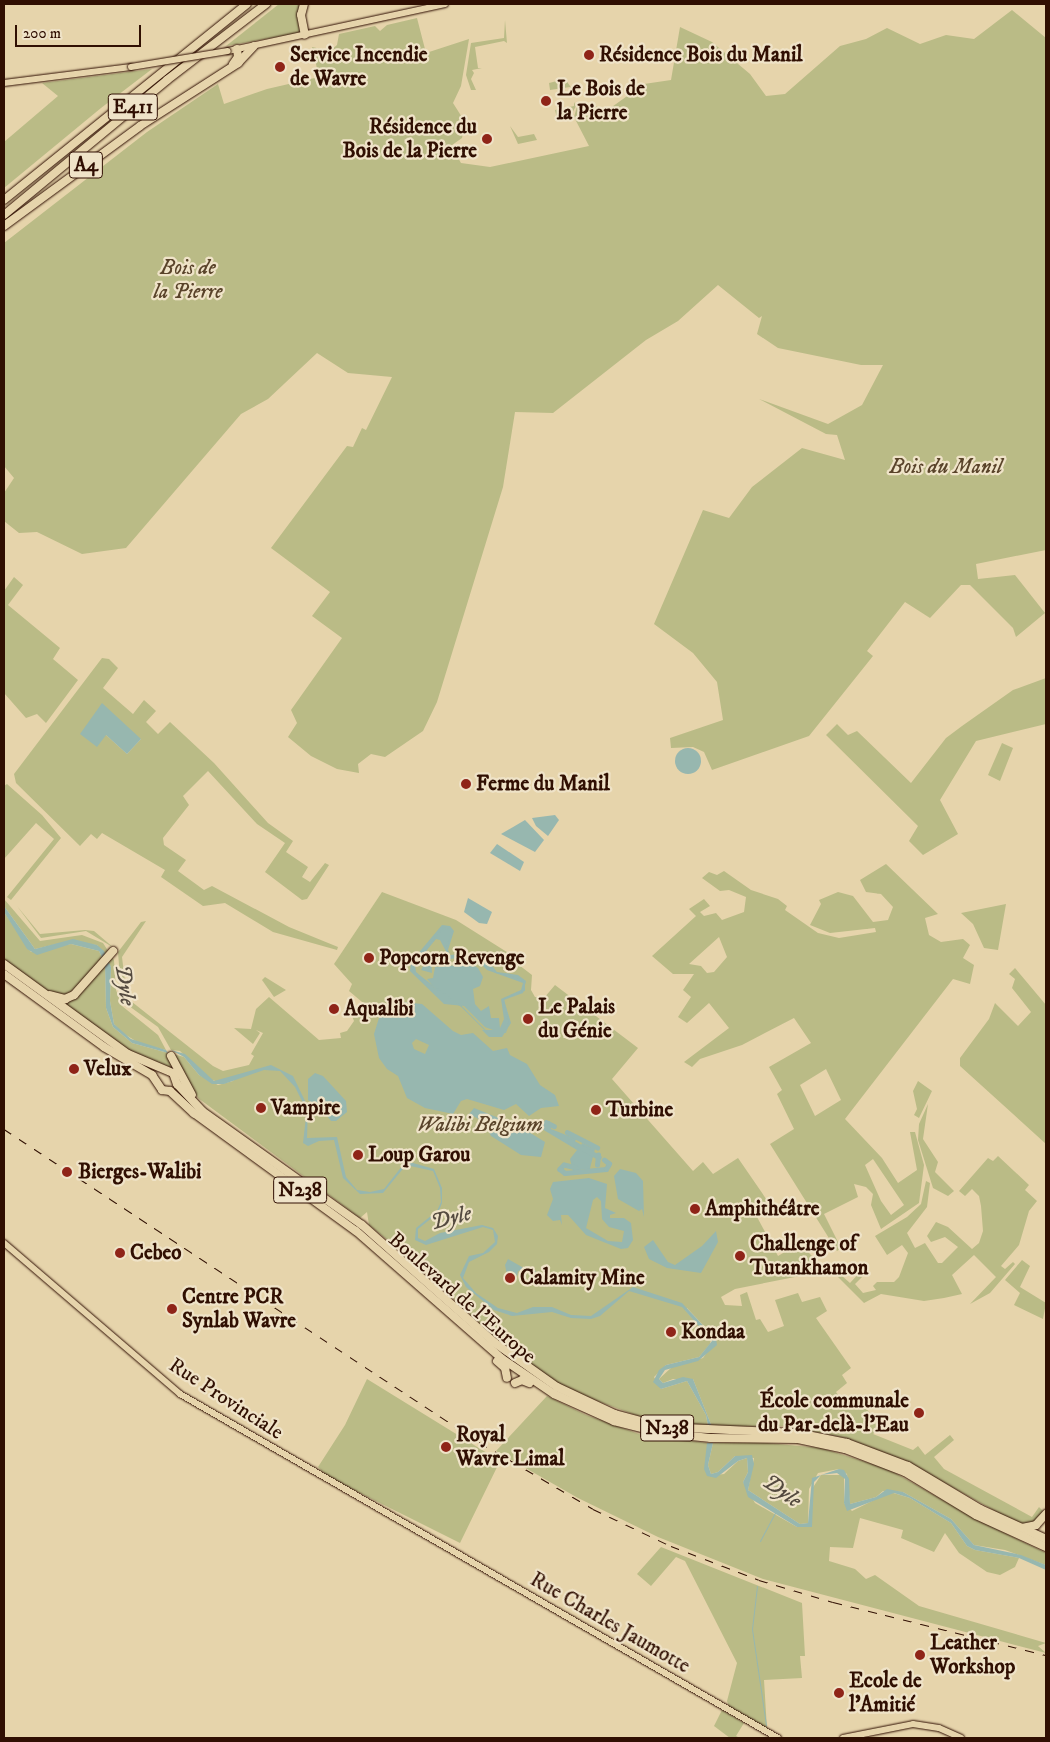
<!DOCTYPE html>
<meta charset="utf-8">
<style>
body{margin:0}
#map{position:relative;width:1050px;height:1742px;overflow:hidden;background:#e6d4ab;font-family:"IM FELL DW Pica",serif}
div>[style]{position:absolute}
.green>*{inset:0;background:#babb86}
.water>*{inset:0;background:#97b7af}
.round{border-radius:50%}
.stream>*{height:1px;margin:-0.5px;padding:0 0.5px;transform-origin:0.5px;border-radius:0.5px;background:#97b7af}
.canal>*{height:4.5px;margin:-2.25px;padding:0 2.25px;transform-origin:2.25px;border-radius:2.25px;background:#97b7af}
.roads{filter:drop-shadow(0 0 1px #300f02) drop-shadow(0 0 1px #300f02)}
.major>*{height:6px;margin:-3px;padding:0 3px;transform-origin:3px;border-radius:3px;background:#e6d4ab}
.highway>*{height:8px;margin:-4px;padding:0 4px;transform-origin:4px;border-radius:4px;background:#e6d4ab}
.rail>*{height:1px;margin-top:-0.5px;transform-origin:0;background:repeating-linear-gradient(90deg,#300f02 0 9px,transparent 0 18px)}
.bridges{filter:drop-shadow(0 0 1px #300f02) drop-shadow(0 0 1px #300f02)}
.major-bridge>*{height:6px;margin:-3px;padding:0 3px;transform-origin:3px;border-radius:3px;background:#e6d4ab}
.dots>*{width:14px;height:14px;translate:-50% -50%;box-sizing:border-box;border:2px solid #efe3c8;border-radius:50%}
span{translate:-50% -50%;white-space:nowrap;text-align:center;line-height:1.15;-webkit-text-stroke:4.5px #efe3c8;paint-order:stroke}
.shield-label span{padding:1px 4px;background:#efe3c8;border:1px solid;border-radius:4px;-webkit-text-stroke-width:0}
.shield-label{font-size:20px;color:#300f02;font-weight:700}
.poi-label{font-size:21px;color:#300f02;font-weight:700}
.left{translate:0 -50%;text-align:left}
.right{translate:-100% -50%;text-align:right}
.park-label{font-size:21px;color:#59432a;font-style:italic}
.street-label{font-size:21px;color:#300f02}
.water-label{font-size:22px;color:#544a3f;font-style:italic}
.frame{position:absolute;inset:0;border:5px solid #300f02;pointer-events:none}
.scale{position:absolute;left:15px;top:25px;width:126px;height:22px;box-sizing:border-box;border:2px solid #300f02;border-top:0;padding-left:6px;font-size:15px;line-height:18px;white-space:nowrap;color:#300f02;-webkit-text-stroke:4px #efe3c8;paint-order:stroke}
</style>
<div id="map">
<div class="green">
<i style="clip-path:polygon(279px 4px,302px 4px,299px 33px,226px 46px)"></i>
<i style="clip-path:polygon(1012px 10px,1046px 38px,1046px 550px,976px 564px,978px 579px,1015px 575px,1045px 613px,1016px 637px,1013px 628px,970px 585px,961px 585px,930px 618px,905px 602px,867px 651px,873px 656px,809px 736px,712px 770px,704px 752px,693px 747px,671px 748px,670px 738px,723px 720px,717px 682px,693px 653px,654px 624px,703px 510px,729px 518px,752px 487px,802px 448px,845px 460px,837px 435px,826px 434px,759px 399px,828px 424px,862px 405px,883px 365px,861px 365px,778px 348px,757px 334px,762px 316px,759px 318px,718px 285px,678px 321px,646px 340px,553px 413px,515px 412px,503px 487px,437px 702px,423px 731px,385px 757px,371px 754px,358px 764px,359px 773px,337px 769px,311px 756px,288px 737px,297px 723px,291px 710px,342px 638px,312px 616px,330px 592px,271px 548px,347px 446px,353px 447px,362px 428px,366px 430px,392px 377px,348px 373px,317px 353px,268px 399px,241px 414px,126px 548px,82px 554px,37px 532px,19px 533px,4px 521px,4px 493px,14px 478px,4px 466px,4px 243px,147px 132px,218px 84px,224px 104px,267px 89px,319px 77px,312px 47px,330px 51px,337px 45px,339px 34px,375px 26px,380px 31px,387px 25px,417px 18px,426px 53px,469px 39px,461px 86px,453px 103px,465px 122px,462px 138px,445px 150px,457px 156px,461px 163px,490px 167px,589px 146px,574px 117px,578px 103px,609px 109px,644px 84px,671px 80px,680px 27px,712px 42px,750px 74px,766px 96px,785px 94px,840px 46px,866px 39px,887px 28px,920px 44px,946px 35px,974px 39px)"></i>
<i style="clip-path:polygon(505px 20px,507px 43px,504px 41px,475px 47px,478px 68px,482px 68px,472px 70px,474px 73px,471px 79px,476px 90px,471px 90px,466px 75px,471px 43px,504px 38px)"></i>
<i style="clip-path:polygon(152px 69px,101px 108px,4px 188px,4px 142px,58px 96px,42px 83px)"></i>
<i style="clip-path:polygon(565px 79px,573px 90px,570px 87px,550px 90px,549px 83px)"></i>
<i style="clip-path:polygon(574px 102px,576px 106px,571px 115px,557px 118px,555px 110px,574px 106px)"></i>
<i style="clip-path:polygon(510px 126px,518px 137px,534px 134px,537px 140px,518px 144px)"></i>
<i style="clip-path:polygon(14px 577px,23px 585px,8px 605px,60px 648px,53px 659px,78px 680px,46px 723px,37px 714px,26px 718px,4px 693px,4px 591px)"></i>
<i style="clip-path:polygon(evenodd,102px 658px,109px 659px,118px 668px,103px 688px,133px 714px,144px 700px,156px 711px,146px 722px,158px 734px,170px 722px,214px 763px,268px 823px,293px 841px,286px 852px,308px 867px,302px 877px,310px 882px,325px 863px,329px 865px,307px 899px,302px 900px,265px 872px,285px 843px,257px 824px,208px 771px,183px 796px,189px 805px,163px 838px,164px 845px,186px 860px,178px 871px,204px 890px,212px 886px,289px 927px,338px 947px,337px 950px,273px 932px,225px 903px,203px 906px,161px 877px,165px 870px,102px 833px,97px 839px,91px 834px,80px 846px,16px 783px,14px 774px,102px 658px,106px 735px,141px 739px,127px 754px,106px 735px)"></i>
<i style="clip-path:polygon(1046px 678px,1046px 724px,976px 741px,940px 800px,958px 834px,923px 855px,909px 841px,918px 826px,826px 735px,837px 724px,848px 735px,857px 731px,911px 783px,946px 738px,962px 726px,1013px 690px)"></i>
<i style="clip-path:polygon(1002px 743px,1013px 748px,1000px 781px,988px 775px)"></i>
<i style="clip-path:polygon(7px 784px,42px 815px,61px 838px,11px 900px,7px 897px,54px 839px,36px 823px,4px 859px,4px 786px)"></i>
<i style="clip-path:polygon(evenodd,886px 864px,938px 914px,925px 918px,929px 935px,941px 942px,963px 939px,970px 945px,963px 958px,974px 965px,970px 984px,953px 979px,845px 1119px,882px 1158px,898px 1183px,917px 1170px,910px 1132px,915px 1132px,924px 1165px,919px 1203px,881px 1229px,871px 1205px,873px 1194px,866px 1187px,854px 1184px,858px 1197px,824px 1214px,841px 1248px,837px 1251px,770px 1144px,794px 1129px,777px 1094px,782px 1090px,769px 1067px,811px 1043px,794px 1018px,742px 1045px,700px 1059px,692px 1067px,684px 1062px,729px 1028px,709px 1003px,687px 1023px,678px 1017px,691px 997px,683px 990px,694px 974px,673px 974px,652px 956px,696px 916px,689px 909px,704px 899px,710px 906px,700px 912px,704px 916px,716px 913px,722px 920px,744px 912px,746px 897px,729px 890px,720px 891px,702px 878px,709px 872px,717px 875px,724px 871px,751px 890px,778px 899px,787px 906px,785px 910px,818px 933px,839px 938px,876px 932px,875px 928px,830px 933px,810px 925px,821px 904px,819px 900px,838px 892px,853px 896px,873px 922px,888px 920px,893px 907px,881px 894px,866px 892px,860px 880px,886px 864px,719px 937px,727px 957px,714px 972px,707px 973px,701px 966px,689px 964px,719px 937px,886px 864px,826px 1069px,841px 1100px,815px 1116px,800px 1085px,826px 1069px,886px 864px,873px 1159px,904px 1205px,891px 1215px,881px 1201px,865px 1165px,873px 1159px)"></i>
<i style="clip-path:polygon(382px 892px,456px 920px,510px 954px,502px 964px,515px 970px,519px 965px,532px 975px,531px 990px,535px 997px,544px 998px,555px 985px,638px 1048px,612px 1079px,693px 1171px,703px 1162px,713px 1174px,738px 1158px,771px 1206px,757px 1217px,778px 1256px,800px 1243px,820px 1265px,820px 1272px,735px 1289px,721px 1297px,725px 1305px,742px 1306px,740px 1295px,747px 1292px,756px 1320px,760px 1319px,768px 1332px,784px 1326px,775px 1300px,798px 1293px,802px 1302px,820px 1297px,827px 1311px,816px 1318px,851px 1368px,842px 1375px,847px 1383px,836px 1392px,848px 1409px,860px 1403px,883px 1425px,873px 1434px,913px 1450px,918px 1446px,925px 1455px,950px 1435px,954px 1440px,934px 1457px,944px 1469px,1032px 1517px,1039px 1507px,1043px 1511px,1038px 1521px,1026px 1525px,1015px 1522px,905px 1461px,846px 1438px,784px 1426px,712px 1427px,693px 1379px,673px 1379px,663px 1383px,659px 1379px,672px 1367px,703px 1358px,716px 1339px,687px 1308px,685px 1310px,711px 1339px,710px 1344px,699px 1357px,666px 1365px,654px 1377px,661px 1389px,687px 1381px,706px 1415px,708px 1426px,649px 1420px,573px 1392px,537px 1371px,496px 1339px,431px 1277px,432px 1265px,422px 1268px,369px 1225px,367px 1212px,360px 1218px,198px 1098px,173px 1054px,184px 1057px,199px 1075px,218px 1085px,233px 1081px,236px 1077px,219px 1082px,208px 1079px,180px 1051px,171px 1050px,158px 1027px,129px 1006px,121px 991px,118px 952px,141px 922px,146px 921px,122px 957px,127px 998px,213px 1066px,223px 1071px,249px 1065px,254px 1056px,251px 1054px,263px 1033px,256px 1030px,260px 1033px,253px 1044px,234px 1028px,251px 1029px,256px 1009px,269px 997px,319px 1040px,341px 1038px,340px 1033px,347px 1031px,354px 1021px,352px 1016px,365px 1013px,368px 1007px,349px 991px,352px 984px,334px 964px)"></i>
<i style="clip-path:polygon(4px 899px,40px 941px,82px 935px,103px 943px,114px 960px,116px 990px,122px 1006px,158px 1035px,166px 1050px,139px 1043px,121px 1032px,114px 1024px,110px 1001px,111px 967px,97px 945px,65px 942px,35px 949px,4px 906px)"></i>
<i style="clip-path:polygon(1006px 904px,998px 950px,984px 948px,973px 924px,961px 913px)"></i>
<i style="clip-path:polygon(17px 906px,40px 934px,85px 930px,94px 931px,114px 948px,86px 931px,41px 938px)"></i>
<i style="clip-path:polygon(4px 912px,31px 952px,71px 944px,99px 951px,105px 964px,106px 1008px,113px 1027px,132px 1043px,168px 1053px,172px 1068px,130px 1051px,4px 960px)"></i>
<i style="clip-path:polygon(1015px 968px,1046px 1005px,1046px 1144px,960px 1066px,960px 1058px,989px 1019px,995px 1003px,1018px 1026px,1031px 1012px,1012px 988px,1015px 979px,1009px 974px)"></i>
<i style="clip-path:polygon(265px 977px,286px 990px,274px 997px,262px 980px)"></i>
<i style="clip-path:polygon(918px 1081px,932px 1091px,919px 1118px,914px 1115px,917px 1109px,913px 1091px)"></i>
<i style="clip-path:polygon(928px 1104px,923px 1139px,938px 1162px,935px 1172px,954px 1191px,948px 1196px,933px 1188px,918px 1140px,919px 1124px)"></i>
<i style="clip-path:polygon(998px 1156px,1029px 1185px,1025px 1190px,1037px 1201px,1029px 1211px,1019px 1245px,1001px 1266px,1005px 1269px,1013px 1262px,1015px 1264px,990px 1293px,970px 1304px,996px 1277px,974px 1255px,952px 1275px,962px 1294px,944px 1298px,924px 1301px,881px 1294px,864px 1303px,838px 1277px,841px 1275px,850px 1283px,862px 1270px,865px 1274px,855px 1284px,863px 1293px,876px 1290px,873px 1286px,877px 1282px,894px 1282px,899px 1277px,908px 1253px,902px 1245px,887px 1255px,875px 1236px,907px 1217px,921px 1204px,926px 1181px,930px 1183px,927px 1207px,907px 1233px,915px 1248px,925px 1243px,938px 1263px,942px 1263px,958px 1247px,945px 1237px,931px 1242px,927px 1236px,936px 1222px,948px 1227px,972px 1249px,979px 1243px,983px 1231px,981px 1206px,979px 1196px,972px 1189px,965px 1196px,959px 1191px,988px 1158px,993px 1161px)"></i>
<i style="clip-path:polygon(1022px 1260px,1030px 1266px,1020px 1287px,1046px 1303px,1043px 1319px,1014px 1305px,1020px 1293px,1005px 1280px)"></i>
<i style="clip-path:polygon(367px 1379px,500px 1461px,460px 1543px,328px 1477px,318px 1467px,345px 1425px)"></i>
<i style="clip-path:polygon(547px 1396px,586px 1415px,639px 1434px,707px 1443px,707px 1476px,724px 1474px,738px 1461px,747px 1458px,748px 1472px,743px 1482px,755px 1503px,797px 1527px,812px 1527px,812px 1489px,821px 1475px,844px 1475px,844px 1503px,852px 1511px,890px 1492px,910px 1498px,951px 1523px,967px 1546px,975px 1550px,1019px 1558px,1015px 1567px,1000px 1575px,987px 1572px,959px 1553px,945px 1533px,934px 1552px,901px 1538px,903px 1530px,860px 1518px,853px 1548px,830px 1547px,829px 1561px,855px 1569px,866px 1579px,875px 1575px,919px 1606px,1046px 1643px,1038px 1646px,1046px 1653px,763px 1579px,658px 1537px,578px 1498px,496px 1451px)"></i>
<i style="clip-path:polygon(713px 1443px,757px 1442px,821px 1448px,888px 1469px,976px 1519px,1046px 1553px,1046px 1565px,1005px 1550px,974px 1545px,951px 1519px,903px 1492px,883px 1491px,876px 1497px,850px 1504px,847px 1474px,839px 1469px,818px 1473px,809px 1489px,808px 1523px,800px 1524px,748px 1490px,754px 1458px,735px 1456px,718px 1472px,711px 1474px,708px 1465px)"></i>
<i style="clip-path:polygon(661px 1547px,802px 1603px,805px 1656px,800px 1656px,802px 1678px,764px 1680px,767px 1729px,730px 1709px,727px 1701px,737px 1663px,685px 1561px,676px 1557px,651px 1586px,637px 1574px)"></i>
<i style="clip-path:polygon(722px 1710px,744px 1723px,736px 1736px,740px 1738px,730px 1738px,714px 1726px)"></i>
</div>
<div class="water">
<i style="clip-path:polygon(102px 703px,141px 739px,127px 754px,106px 735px,97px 747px,80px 734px)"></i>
<i class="round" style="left:675px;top:748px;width:26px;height:26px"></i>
<i style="clip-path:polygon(555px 815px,559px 820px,548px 836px,536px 826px,532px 818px)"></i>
<i style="clip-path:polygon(525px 820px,544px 840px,535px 852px,501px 834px)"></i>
<i style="clip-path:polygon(497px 844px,524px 862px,520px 871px,490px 853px)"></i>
<i style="clip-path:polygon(468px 898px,492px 912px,487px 924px,479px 923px,464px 912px)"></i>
<i style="clip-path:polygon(4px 906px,35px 949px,73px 939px,97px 945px,104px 951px,111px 967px,110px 1001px,114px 1024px,131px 1039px,166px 1050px,168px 1053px,132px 1043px,113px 1027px,106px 1008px,105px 964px,99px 951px,71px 944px,37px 955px,27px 949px,4px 912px)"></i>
<i style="clip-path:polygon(evenodd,442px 925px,450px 926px,454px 931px,448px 950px,450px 955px,474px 953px,488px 961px,497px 972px,518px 975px,526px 981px,523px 993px,504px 1000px,511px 1023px,502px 1037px,489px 1037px,482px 1030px,493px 1030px,485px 1027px,464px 1006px,444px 1004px,410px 971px,411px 962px,442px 925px,436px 939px,440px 940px,450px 959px,473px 956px,487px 970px,523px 983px,521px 990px,501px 999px,504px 1019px,500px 1028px,499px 1018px,491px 1018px,489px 1006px,481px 1011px,475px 1004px,473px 989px,480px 986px,483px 977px,478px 968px,471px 964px,435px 967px,433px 978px,427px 979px,436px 989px,416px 972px,415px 965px,424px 954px,427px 959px,421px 970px,432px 973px,431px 955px,426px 951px,436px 939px)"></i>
<i style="clip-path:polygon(evenodd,403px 1002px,422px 1004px,453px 1031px,461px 1035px,473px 1033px,493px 1051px,507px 1048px,510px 1055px,527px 1064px,540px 1085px,555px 1095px,559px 1106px,541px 1108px,529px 1116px,516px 1104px,504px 1110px,467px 1099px,461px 1101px,453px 1114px,425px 1108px,407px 1098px,398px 1076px,387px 1069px,379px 1058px,374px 1034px,379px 1018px,387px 1008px,399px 1009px,403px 1002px,416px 1039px,429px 1045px,425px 1054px,414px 1049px,412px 1043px,416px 1039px)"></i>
<i style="clip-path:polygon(171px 1050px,185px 1054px,214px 1081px,271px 1065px,293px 1076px,308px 1107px,307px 1138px,337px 1137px,346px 1177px,357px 1190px,370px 1192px,384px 1189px,406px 1161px,434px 1169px,442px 1188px,442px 1203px,438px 1213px,418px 1229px,418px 1238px,425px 1241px,440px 1233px,482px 1225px,493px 1228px,498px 1236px,497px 1244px,489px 1252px,469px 1262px,463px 1278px,476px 1293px,498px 1308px,517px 1313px,533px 1307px,552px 1307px,571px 1315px,591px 1316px,633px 1287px,682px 1303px,716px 1339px,717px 1345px,698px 1361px,665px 1370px,659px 1379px,663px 1383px,683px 1377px,693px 1379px,712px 1427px,708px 1426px,706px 1415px,687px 1381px,661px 1389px,653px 1382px,659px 1370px,666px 1365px,699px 1357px,712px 1341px,682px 1307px,629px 1291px,600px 1316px,591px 1319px,571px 1318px,552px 1312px,512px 1316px,494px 1310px,466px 1287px,460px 1275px,469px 1256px,483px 1253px,495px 1242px,493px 1230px,483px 1227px,426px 1245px,415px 1240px,416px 1228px,437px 1211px,441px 1202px,440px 1188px,433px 1171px,406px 1165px,383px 1193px,360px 1194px,343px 1178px,334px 1140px,319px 1141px,308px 1146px,303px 1143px,306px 1117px,304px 1105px,295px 1087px,280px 1071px,264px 1070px,224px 1084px,212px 1084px,199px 1075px,184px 1057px)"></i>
<i style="clip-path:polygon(315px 1073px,323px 1076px,346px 1101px,347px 1112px,336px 1121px,331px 1121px,321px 1108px,308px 1100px,308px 1079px)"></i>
<i style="clip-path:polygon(474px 1108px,519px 1126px,545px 1142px,541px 1157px,521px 1155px,491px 1136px,488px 1130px,490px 1125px,469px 1114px)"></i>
<i style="clip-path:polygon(550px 1121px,551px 1129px,576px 1139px,574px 1144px,580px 1148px,582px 1143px,595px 1149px,589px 1172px,586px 1169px,573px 1171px,570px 1159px,577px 1150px,542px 1129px,543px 1122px)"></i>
<i style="clip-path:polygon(620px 1169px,636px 1173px,643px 1181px,644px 1217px,642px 1209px,639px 1211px,618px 1199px,614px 1176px)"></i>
<i style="clip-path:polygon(evenodd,589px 1178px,607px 1184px,605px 1208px,616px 1213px,610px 1215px,610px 1218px,624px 1218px,631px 1223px,633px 1240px,628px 1248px,621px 1249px,586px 1235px,568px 1215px,561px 1215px,562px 1225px,560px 1220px,553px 1221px,547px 1215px,553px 1199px,550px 1189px,553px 1182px,589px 1178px,597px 1197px,601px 1201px,602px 1219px,609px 1227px,624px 1231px,622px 1242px,608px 1241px,586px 1228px,593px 1200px,597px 1197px)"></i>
<i style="clip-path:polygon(716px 1231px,718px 1242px,701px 1273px,667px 1268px,649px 1259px,644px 1247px,653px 1240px,668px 1262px,675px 1265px,702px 1246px)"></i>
<i style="clip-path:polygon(508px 1259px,529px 1271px,534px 1269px,536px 1272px,533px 1275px,525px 1269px,518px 1271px,517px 1276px,513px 1274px,513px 1282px,508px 1279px,505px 1265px)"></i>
<i style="clip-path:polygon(707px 1443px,713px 1443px,708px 1465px,711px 1474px,718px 1472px,735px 1456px,752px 1455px,754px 1464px,748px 1490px,800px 1524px,808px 1523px,812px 1478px,839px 1469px,844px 1470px,849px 1479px,850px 1504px,876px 1497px,887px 1489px,903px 1492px,951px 1519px,974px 1545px,1021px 1555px,1046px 1565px,1046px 1570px,1019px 1558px,975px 1550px,967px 1546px,951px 1523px,910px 1498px,894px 1493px,847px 1511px,844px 1503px,845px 1479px,837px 1473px,821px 1475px,814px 1482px,812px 1527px,797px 1527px,748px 1497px,743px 1482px,748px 1472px,747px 1458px,738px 1461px,716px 1478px,707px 1476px,704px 1469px)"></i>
</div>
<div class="stream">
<i style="left:443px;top:927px;width:10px;rotate:24deg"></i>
<i style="left:452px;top:931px;width:16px;rotate:112deg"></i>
<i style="left:446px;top:946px;width:11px;rotate:75deg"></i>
<i style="left:449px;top:957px;width:23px;rotate:-7deg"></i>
<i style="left:472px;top:954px;width:29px;rotate:38deg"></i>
<i style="left:495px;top:972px;width:23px;rotate:13deg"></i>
<i style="left:517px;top:977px;width:9px;rotate:36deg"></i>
<i style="left:524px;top:982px;width:8px;rotate:90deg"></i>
<i style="left:524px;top:990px;width:22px;rotate:159deg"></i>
<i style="left:503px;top:998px;width:25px;rotate:79deg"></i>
<i style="left:508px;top:1023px;width:9px;rotate:108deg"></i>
<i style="left:505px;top:1032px;width:18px;rotate:180deg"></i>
<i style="left:487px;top:1032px;width:37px;rotate:-135deg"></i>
<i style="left:461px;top:1006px;width:58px;rotate:-144.1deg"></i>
<i style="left:414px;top:972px;width:5px;rotate:-112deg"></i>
<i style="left:412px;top:967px;width:51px;rotate:-52.2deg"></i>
<i style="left:760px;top:1541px;width:32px;rotate:-62deg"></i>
<i style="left:757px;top:1586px;width:43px;rotate:96.6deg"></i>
<i style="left:752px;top:1629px;width:97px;rotate:81.7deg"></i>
</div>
<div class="canal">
<i style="left:546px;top:1122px;width:9px;rotate:27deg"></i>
<i style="left:567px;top:1132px;width:34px;rotate:27deg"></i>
<i style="left:570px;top:1141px;width:33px;rotate:29deg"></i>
<i style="left:597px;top:1165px;width:10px;rotate:-84deg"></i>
<i style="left:576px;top:1168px;width:12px;rotate:-166deg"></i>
<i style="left:564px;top:1165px;width:6px;rotate:135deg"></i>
<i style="left:560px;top:1169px;width:6px;rotate:39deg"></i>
<i style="left:565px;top:1173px;width:41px;rotate:-5.6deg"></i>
<i style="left:606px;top:1169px;width:6px;rotate:-59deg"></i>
<i style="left:609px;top:1164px;width:6px;rotate:-141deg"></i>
</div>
<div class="roads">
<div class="major">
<i style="left:228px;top:51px;width:222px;rotate:-12.2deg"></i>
<i style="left:4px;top:83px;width:128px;rotate:-7.2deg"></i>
<i style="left:4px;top:1243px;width:232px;rotate:40.6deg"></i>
<i style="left:180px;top:1394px;width:690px;rotate:29.91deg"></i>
<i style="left:843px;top:1738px;width:71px;rotate:-11.3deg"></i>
<i style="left:913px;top:1724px;width:26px;rotate:9deg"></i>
<i style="left:939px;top:1728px;width:24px;rotate:24deg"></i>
</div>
<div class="highway">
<i style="left:304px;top:4px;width:11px;rotate:105deg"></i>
<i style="left:301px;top:15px;width:20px;rotate:79deg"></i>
<i style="left:233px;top:64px;width:9px;rotate:-54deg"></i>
<i style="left:238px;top:57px;width:8px;rotate:-97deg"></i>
<i style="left:4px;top:200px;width:312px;rotate:-38.9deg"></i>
<i style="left:4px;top:215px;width:212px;rotate:-39.6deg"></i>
<i style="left:167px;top:80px;width:125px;rotate:-37.5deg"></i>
<i style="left:4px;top:226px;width:169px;rotate:-36.3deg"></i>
<i style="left:140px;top:126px;width:117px;rotate:-32.7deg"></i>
<i style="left:238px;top:63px;width:23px;rotate:-47deg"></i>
<i style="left:4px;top:964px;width:153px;rotate:36deg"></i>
<i style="left:128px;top:1054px;width:49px;rotate:22.9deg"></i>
<i style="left:173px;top:1073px;width:12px;rotate:70deg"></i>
<i style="left:177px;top:1084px;width:37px;rotate:47deg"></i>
<i style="left:202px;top:1111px;width:196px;rotate:35.5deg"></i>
<i style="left:362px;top:1225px;width:178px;rotate:41.6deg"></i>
<i style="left:495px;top:1343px;width:76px;rotate:35.4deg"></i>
<i style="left:557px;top:1387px;width:64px;rotate:25deg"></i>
<i style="left:615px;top:1414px;width:50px;rotate:15.2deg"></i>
<i style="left:663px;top:1427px;width:134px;rotate:2.6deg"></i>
<i style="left:797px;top:1433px;width:51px;rotate:11.3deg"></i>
<i style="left:847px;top:1443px;width:65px;rotate:20.7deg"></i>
<i style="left:908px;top:1466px;width:84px;rotate:30.8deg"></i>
<i style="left:980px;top:1509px;width:72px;rotate:24.4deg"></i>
<i style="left:4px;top:974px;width:124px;rotate:36.1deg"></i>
<i style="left:104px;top:1047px;width:56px;rotate:30.3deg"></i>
<i style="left:152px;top:1075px;width:18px;rotate:56deg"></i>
<i style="left:162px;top:1090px;width:8px;rotate:7deg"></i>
<i style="left:170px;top:1091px;width:33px;rotate:43deg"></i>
<i style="left:194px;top:1113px;width:200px;rotate:36.1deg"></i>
<i style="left:356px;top:1231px;width:193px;rotate:41.2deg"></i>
<i style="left:501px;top:1358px;width:64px;rotate:34.2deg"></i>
<i style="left:554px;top:1394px;width:66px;rotate:24.2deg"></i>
<i style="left:614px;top:1421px;width:49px;rotate:14.3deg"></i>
<i style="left:661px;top:1433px;width:50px;rotate:5.7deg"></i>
<i style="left:711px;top:1438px;width:87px;rotate:0.7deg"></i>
<i style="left:798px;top:1439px;width:48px;rotate:12deg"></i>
<i style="left:845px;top:1449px;width:64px;rotate:21deg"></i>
<i style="left:905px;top:1472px;width:83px;rotate:31.2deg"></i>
<i style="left:976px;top:1515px;width:77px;rotate:24.6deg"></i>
<i style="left:50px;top:995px;width:16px;rotate:15deg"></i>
<i style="left:65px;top:999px;width:10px;rotate:-24deg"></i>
<i style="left:74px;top:995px;width:59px;rotate:-48.4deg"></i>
<i style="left:171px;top:1056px;width:44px;rotate:61.7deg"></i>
<i style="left:497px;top:1361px;width:11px;rotate:41deg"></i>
<i style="left:505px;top:1368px;width:10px;rotate:79deg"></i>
<i style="left:515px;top:1383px;width:8px;rotate:-23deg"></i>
<i style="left:522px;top:1380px;width:8px;rotate:23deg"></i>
<i style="left:1022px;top:1528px;width:14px;rotate:-12deg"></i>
<i style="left:1036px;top:1525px;width:15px;rotate:-48deg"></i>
</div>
</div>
<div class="rail">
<i style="left:4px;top:1129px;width:569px;rotate:33.38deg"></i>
<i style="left:479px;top:1442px;width:132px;rotate:30.4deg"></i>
<i style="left:593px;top:1509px;width:86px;rotate:25.4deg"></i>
<i style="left:671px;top:1546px;width:94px;rotate:21.1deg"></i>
<i style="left:759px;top:1580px;width:77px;rotate:16.6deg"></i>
<i style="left:833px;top:1602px;width:219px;rotate:14deg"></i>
</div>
<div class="bridges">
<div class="major-bridge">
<i style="left:131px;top:67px;width:98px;rotate:-9.4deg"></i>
</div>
</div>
<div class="dots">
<i style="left:589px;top:55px;background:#8f2418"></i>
<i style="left:280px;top:67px;background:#8f2418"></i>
<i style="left:546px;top:101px;background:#8f2418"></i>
<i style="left:487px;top:139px;background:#8f2418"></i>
<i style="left:466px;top:784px;background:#8f2418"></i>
<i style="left:369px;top:958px;background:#8f2418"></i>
<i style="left:334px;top:1009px;background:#8f2418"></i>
<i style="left:528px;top:1019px;background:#8f2418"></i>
<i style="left:74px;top:1069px;background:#8f2418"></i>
<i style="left:261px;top:1108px;background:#8f2418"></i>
<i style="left:596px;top:1110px;background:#8f2418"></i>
<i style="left:358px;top:1155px;background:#8f2418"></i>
<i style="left:67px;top:1172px;background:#8f2418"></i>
<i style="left:695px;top:1209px;background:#8f2418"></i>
<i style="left:120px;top:1253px;background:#8f2418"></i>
<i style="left:740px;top:1256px;background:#8f2418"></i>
<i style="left:510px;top:1278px;background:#8f2418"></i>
<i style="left:172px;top:1309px;background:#8f2418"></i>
<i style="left:671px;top:1332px;background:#8f2418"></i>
<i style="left:919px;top:1413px;background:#8f2418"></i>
<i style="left:446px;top:1447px;background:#8f2418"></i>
<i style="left:920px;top:1655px;background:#8f2418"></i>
<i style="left:839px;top:1693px;background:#8f2418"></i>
</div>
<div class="shield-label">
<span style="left:133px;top:107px">E411</span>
<span style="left:86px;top:165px">A4</span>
<span style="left:300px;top:1190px">N238</span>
<span style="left:667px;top:1428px">N238</span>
</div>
<div class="poi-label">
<span class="left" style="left:290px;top:67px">Service Incendie<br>de Wavre</span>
<span class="left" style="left:599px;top:55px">Résidence Bois du Manil</span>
<span class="left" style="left:557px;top:101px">Le Bois de<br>la Pierre</span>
<span class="right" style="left:477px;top:139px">Résidence du<br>Bois de la Pierre</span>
<span class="left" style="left:476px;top:784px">Ferme du Manil</span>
<span class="left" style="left:379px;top:958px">Popcorn Revenge</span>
<span class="left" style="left:538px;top:1019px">Le Palais<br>du Génie</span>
<span class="left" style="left:344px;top:1009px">Aqualibi</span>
<span class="left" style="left:84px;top:1069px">Velux</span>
<span class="left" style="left:271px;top:1108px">Vampire</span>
<span class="left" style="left:606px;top:1110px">Turbine</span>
<span class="left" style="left:368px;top:1155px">Loup Garou</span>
<span class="left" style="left:78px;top:1172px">Bierges-Walibi</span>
<span class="left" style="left:705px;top:1209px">Amphithéâtre</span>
<span class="left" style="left:750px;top:1256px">Challenge of<br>Tutankhamon</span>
<span class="left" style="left:130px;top:1253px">Cebeo</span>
<span class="left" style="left:520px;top:1278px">Calamity Mine</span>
<span class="left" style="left:182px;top:1309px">Centre PCR<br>Synlab Wavre</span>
<span class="left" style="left:681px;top:1332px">Kondaa</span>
<span class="right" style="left:909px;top:1413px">École communale<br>du Par-delà-l'Eau</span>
<span class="left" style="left:456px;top:1447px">Royal<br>Wavre Limal</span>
<span class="left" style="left:930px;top:1655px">Leather<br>Workshop</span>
<span class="left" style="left:849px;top:1693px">Ecole de<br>l'Amitié</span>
</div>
<div class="park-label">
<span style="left:188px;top:280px">Bois de<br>la Pierre</span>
<span style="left:946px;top:467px">Bois du Manil</span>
<span style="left:480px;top:1125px">Walibi Belgium</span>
</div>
<div class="street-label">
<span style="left:462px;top:1298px;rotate:41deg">Boulevard de l'Europe</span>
<span style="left:226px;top:1399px;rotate:33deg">Rue Provinciale</span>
<span style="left:610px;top:1623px;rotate:30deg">Rue Charles Jaumotte</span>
</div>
<div class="water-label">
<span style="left:125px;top:985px;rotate:82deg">Dyle</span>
<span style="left:451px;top:1218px;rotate:-15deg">Dyle</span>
<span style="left:782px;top:1491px;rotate:35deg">Dyle</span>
</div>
<div class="frame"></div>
<div class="scale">200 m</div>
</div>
